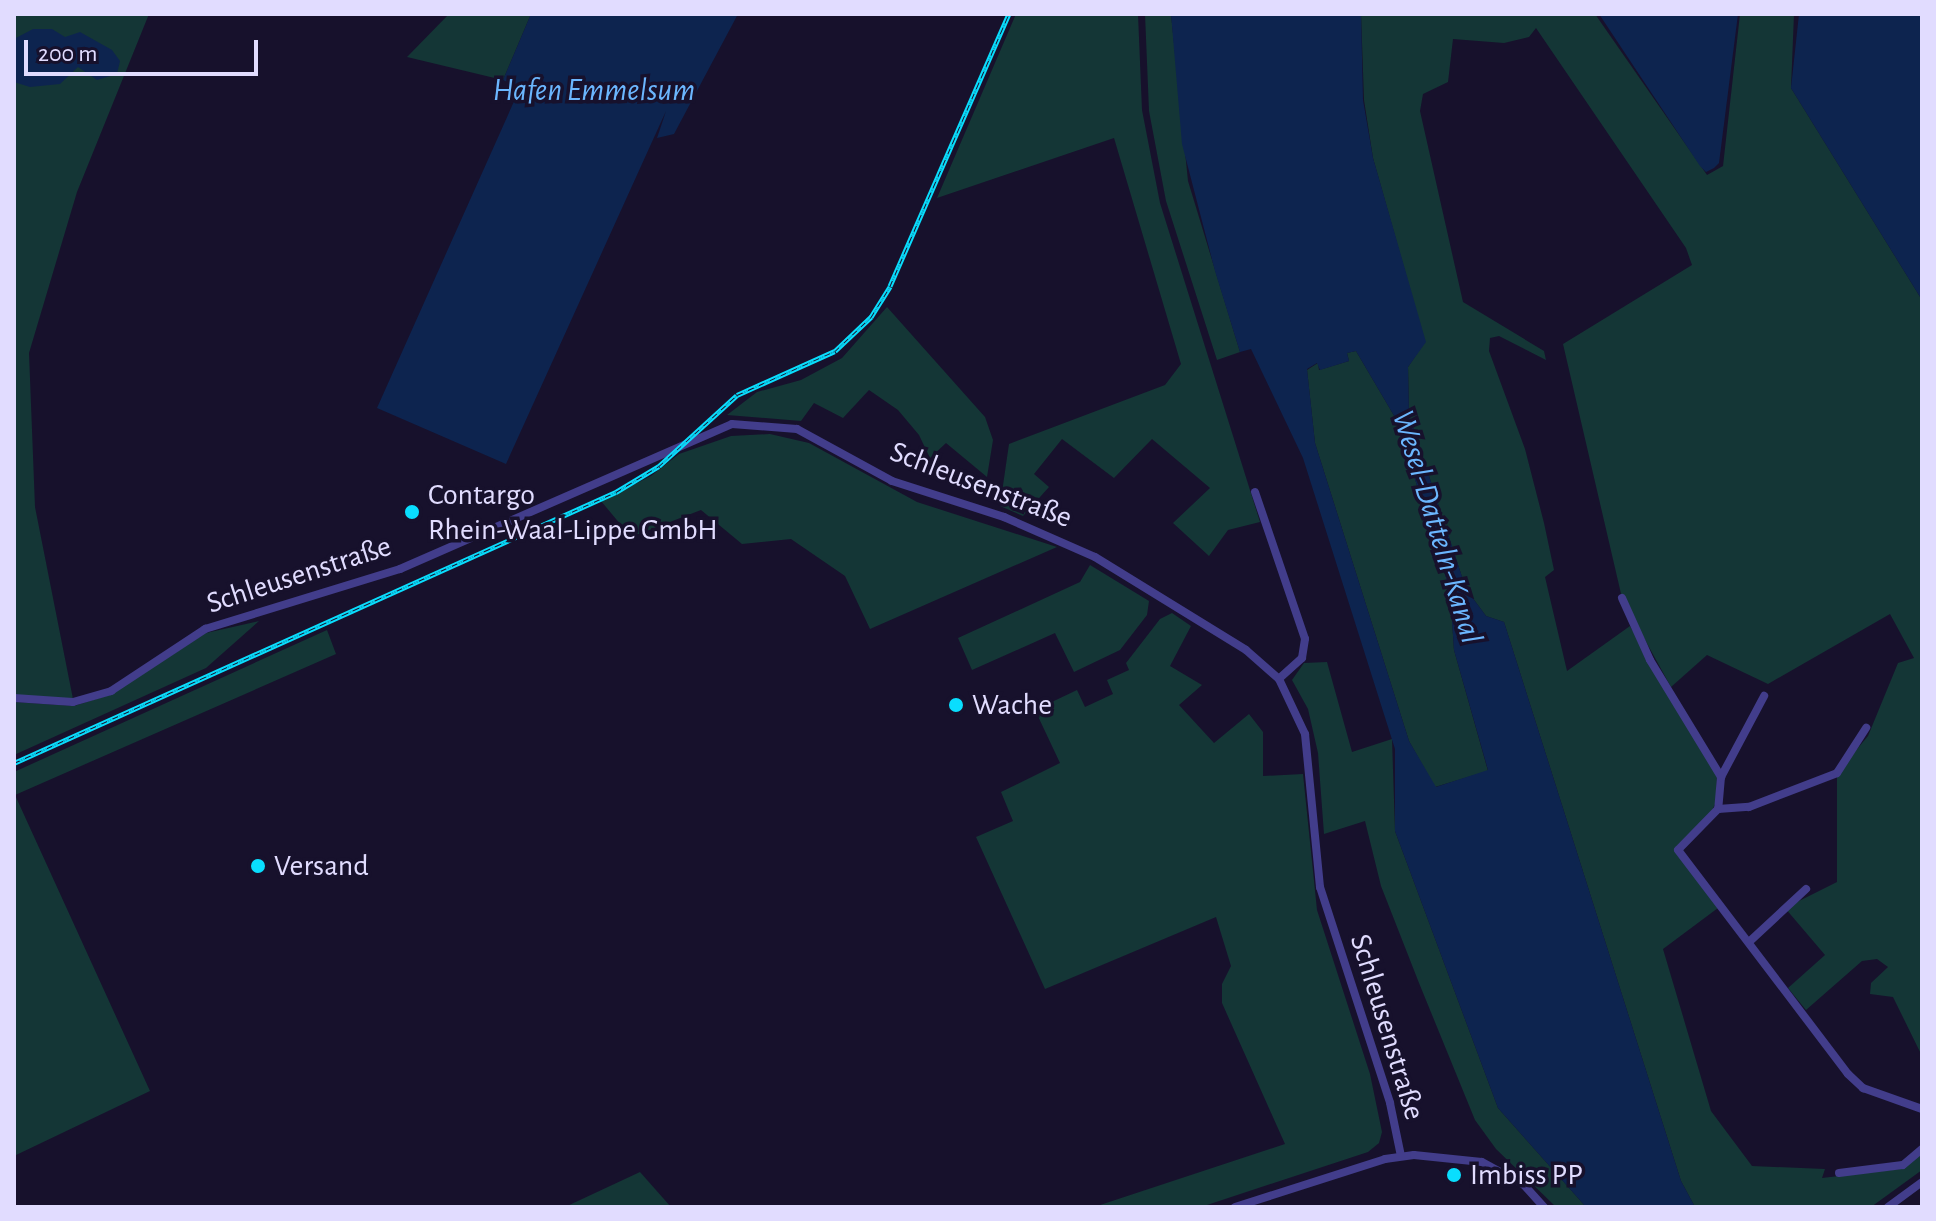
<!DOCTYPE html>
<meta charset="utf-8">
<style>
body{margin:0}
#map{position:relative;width:1936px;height:1221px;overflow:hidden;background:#17112c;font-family:"Alegreya Sans",sans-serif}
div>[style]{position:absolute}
.green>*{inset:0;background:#143636}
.water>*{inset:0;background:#0d244f}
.minor>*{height:8px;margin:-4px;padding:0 4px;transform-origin:4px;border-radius:4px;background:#423d8b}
.rail>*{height:5px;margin-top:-2.5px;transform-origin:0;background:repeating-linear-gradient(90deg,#17112c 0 6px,#09defe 0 12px);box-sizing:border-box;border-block:2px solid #09defe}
.dots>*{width:22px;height:22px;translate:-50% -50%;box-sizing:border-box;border:4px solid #17112c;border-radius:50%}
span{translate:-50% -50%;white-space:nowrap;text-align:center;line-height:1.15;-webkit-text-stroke:7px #17112c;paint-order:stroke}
.street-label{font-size:30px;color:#e1dcff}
.poi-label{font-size:30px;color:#e1dcff}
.left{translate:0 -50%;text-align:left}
.water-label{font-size:32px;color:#6bb6fe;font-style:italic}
.frame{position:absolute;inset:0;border:16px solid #e1dcff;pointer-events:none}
.scale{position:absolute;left:24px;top:40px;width:234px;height:36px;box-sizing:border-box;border:4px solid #e1dcff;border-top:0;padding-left:10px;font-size:24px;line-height:28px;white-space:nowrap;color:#e1dcff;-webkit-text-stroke:6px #17112c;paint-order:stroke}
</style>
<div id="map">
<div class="green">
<i style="clip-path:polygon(14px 14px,149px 14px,77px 192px,29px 353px,35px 507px,73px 699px,14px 695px)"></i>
<i style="clip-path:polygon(449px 14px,531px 14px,503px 80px,407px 57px)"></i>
<i style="clip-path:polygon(1016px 14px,1138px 14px,1142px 110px,1160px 203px,1260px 522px,1228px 530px,1209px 556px,1173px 523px,1210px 488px,1152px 439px,1114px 478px,1062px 439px,1034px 474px,1049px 487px,1023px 516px,1000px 506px,1009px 444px,1165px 385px,1181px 364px,1114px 138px,937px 198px)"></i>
<i style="clip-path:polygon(1145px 14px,1171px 14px,1188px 181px,1240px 352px,1217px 360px,1166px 201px,1149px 111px)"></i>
<i style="clip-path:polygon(1361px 14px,1595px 14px,1707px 175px,1723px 166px,1740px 14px,1794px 14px,1791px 88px,1922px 300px,1922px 1056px,1893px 997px,1870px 994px,1871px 983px,1888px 967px,1877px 959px,1862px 961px,1806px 1010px,1788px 988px,1825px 955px,1785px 908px,1837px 882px,1837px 773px,1868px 736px,1898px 663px,1914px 658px,1890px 614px,1768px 684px,1707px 655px,1671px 687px,1622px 598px,1563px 344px,1692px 265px,1686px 248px,1536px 28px,1529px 37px,1504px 43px,1453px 39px,1448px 82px,1423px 94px,1420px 111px,1463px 302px,1544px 351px,1546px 360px,1499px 336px,1490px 338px,1489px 351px,1525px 449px,1544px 523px,1554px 570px,1545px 577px,1567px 671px,1630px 626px,1717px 775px,1716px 802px,1710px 815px,1674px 850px,1718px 908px,1663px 949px,1711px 1111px,1752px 1166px,1825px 1169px,1822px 1178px,1900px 1169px,1922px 1154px,1922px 1170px,1871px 1207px,1695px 1207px,1681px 1181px,1504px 622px,1486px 616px,1466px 589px,1409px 415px,1408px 367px,1425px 342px,1373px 158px,1364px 100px)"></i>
<i style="clip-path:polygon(887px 307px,985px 417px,993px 440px,987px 477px,946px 443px,930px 458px,919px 435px,898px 410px,869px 390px,843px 418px,814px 403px,801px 421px,727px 415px,757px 392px,801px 380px,842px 358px)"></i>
<i style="clip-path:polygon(1356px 351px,1396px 419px,1450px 590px,1454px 650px,1488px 771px,1435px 787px,1409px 741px,1315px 443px,1307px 370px,1318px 363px,1319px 370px,1349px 361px,1347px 353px)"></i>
<i style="clip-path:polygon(770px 434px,809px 443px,917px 502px,1057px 547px,870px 629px,845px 576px,791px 539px,742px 544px,701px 510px,631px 537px,601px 501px,651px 476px,679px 454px,731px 436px)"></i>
<i style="clip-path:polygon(1090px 565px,1149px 601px,1147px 615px,1120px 650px,1074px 672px,1055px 633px,972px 670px,958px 638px,1080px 582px)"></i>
<i style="clip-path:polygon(1172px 613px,1191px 626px,1170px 666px,1202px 685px,1179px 705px,1214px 743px,1249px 714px,1263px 732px,1263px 776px,1303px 774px,1317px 910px,1370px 1074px,1382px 1132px,1379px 1143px,1368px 1152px,1201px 1207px,1094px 1207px,1285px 1144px,1222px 1003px,1222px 984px,1231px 966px,1216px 917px,1045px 989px,976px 837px,1013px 821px,1001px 792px,1060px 763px,1035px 710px,1077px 690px,1085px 707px,1113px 694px,1107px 680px,1129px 670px,1126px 663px,1160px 619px)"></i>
<i style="clip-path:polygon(259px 621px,206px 668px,14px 755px,14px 702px,74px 706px,112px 694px,206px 633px)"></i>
<i style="clip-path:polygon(327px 630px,336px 654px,15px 795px,150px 1091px,14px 1156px,14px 772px)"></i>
<i style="clip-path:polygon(1327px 662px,1352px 752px,1392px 739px,1395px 831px,1498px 1108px,1586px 1207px,1556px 1207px,1496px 1149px,1475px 1120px,1419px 983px,1381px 886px,1365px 821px,1324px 834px,1318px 753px,1308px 709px,1292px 680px,1304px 663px)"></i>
<i style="clip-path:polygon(640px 1172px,671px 1207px,565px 1207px)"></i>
</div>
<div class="water">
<i style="clip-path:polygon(531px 14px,738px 14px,674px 134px,657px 138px,666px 111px,506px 464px,377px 408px,520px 88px,503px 80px)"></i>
<i style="clip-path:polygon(evenodd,1171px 14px,1361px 14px,1363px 100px,1373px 158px,1426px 342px,1408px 367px,1409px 415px,1466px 589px,1486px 616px,1504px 622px,1681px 1181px,1695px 1207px,1586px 1207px,1498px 1108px,1395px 831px,1395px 749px,1303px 458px,1251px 349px,1240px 352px,1215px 271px,1182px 144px,1171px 14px,1356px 351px,1396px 419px,1450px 590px,1454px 650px,1488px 770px,1436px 787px,1409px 741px,1315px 443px,1307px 369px,1317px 363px,1320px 370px,1349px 361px,1347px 353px,1356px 351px)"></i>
<i style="clip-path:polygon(1599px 14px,1738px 14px,1719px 163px,1714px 168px,1706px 172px,1700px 166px)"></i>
<i style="clip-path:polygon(1799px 14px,1922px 14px,1922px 300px,1791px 88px)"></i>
<i style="clip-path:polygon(33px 29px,52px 29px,65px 37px,80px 32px,112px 50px,120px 61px,117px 74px,97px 80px,78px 67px,60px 84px,30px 87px,14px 82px,14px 39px)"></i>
</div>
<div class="minor">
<i style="left:1255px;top:492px;width:155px;rotate:71.2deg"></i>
<i style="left:1305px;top:639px;width:19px;rotate:99deg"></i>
<i style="left:1302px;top:658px;width:31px;rotate:138deg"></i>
<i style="left:1622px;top:598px;width:68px;rotate:65.7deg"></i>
<i style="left:1650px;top:660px;width:137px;rotate:58.7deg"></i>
<i style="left:1721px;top:777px;width:32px;rotate:95deg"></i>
<i style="left:1718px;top:809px;width:57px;rotate:134.3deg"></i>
<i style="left:1678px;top:850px;width:281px;rotate:52.8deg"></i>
<i style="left:1848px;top:1074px;width:21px;rotate:43deg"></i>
<i style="left:1863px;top:1088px;width:63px;rotate:19.6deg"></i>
<i style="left:14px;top:698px;width:59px;rotate:3.9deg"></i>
<i style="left:73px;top:702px;width:40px;rotate:-16deg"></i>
<i style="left:111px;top:691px;width:113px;rotate:-33.4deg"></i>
<i style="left:205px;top:629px;width:204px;rotate:-17.1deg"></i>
<i style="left:400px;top:569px;width:362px;rotate:-23.6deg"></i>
<i style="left:732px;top:424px;width:65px;rotate:4.4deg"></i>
<i style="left:797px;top:429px;width:108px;rotate:28.7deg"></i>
<i style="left:892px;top:481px;width:118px;rotate:17.8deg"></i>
<i style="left:1004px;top:517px;width:99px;rotate:23.7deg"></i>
<i style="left:1095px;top:557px;width:177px;rotate:31.6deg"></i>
<i style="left:1246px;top:650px;width:44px;rotate:41.3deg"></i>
<i style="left:1279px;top:679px;width:61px;rotate:64.7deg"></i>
<i style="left:1305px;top:734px;width:154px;rotate:84.4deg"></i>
<i style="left:1320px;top:887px;width:227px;rotate:72deg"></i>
<i style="left:1390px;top:1103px;width:54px;rotate:78.3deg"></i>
<i style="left:1721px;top:777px;width:92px;rotate:-62deg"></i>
<i style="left:1718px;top:809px;width:31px;rotate:-4deg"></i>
<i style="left:1749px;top:807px;width:94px;rotate:-21.1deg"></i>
<i style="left:1837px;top:773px;width:54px;rotate:-57.2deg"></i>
<i style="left:1749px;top:942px;width:78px;rotate:-42.9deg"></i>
<i style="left:1839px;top:1173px;width:64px;rotate:-7.1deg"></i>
<i style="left:1903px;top:1165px;width:25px;rotate:-40deg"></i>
<i style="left:1235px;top:1207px;width:157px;rotate:-17.7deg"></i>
<i style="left:1385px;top:1159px;width:29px;rotate:-8deg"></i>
<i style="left:1414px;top:1155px;width:68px;rotate:5.9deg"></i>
<i style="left:1482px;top:1162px;width:48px;rotate:28.7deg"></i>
<i style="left:1524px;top:1185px;width:30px;rotate:48deg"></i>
<i style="left:1888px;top:1207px;width:42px;rotate:-36.3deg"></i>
</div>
<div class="rail">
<i style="left:14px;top:763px;width:660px;rotate:-24.24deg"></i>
<i style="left:616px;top:492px;width:50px;rotate:-31.2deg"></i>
<i style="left:659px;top:466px;width:105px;rotate:-42.3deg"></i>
<i style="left:737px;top:395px;width:107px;rotate:-24.2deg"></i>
<i style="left:835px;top:351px;width:50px;rotate:-43.4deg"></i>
<i style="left:871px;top:317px;width:36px;rotate:-58deg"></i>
<i style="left:890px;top:286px;width:297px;rotate:-66.4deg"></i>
</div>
<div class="dots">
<i style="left:412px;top:512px;background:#09defe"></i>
<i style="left:956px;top:705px;background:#09defe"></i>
<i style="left:258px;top:866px;background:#09defe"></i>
<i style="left:1454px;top:1175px;background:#09defe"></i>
</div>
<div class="street-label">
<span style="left:981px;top:485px;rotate:21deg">Schleusenstraße</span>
<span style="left:299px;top:575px;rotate:-18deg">Schleusenstraße</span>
<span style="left:1387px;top:1027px;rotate:73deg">Schleusenstraße</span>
</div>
<div class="poi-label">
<span class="left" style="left:428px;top:512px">Contargo<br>Rhein-Waal-Lippe GmbH</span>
<span class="left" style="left:972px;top:705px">Wache</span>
<span class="left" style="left:274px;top:866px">Versand</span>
<span class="left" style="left:1470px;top:1175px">Imbiss PP</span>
</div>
<div class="water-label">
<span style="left:594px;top:90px">Hafen Emmelsum</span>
<span style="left:1437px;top:527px;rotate:73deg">Wesel-Datteln-Kanal</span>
</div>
<div class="frame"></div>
<div class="scale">200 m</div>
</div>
